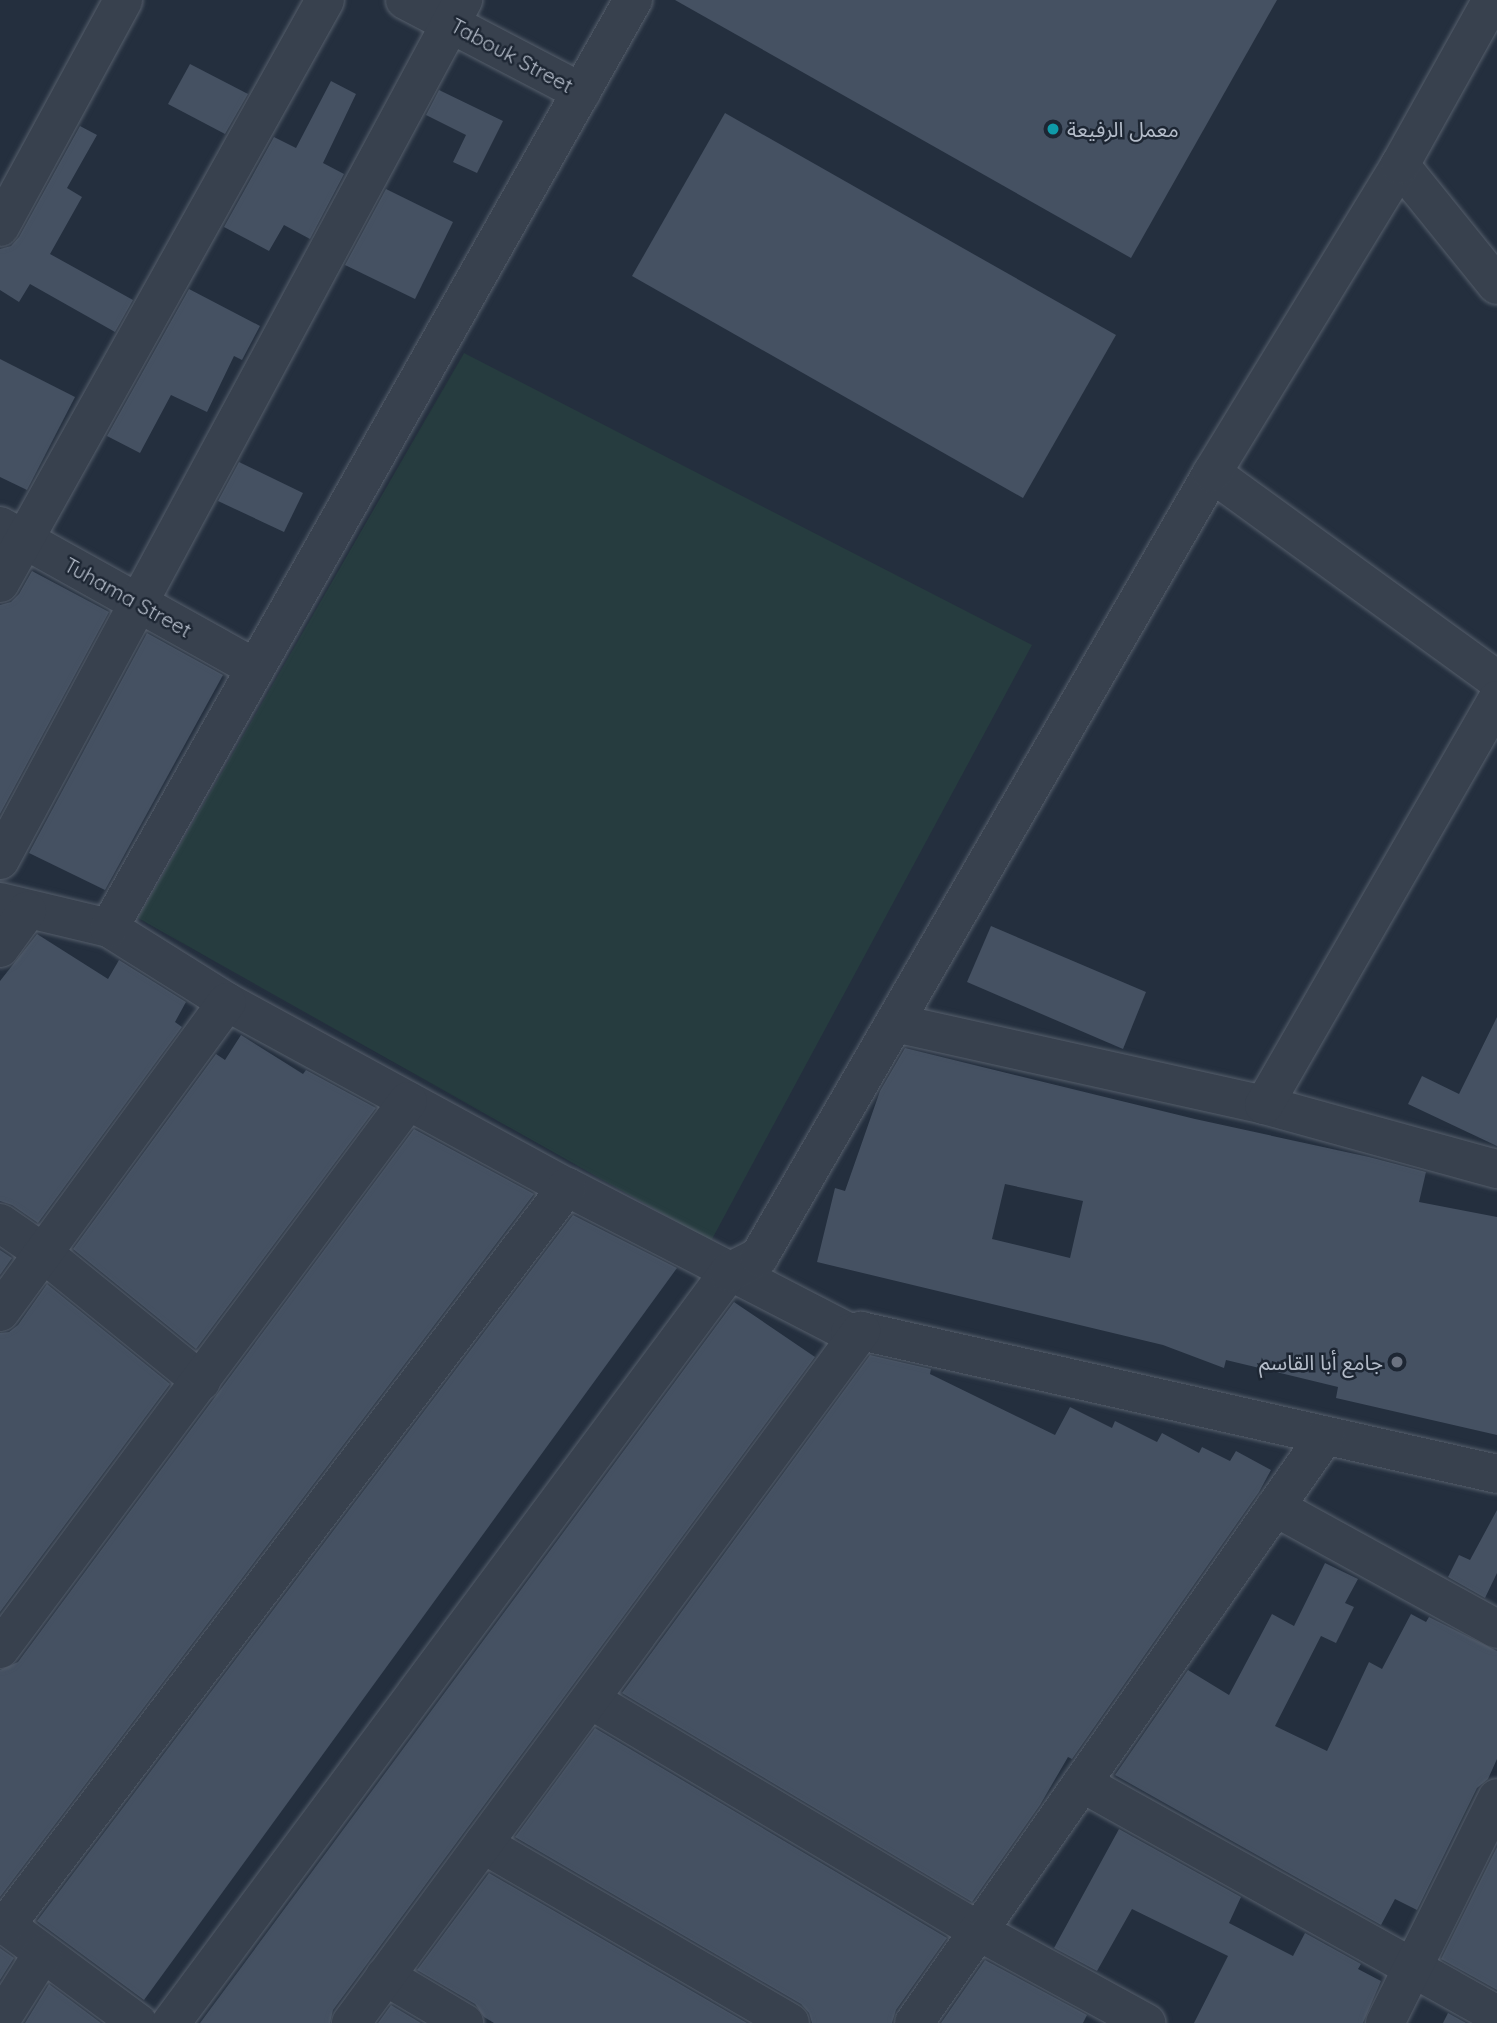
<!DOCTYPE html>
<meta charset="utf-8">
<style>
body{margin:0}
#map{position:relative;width:1497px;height:2023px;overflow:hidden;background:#242f3e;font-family:Quicksand,"Noto Sans Arabic",sans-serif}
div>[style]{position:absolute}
.green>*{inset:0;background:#263c3f}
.building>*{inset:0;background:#455162}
.roads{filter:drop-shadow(0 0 2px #565f6c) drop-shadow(0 0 2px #565f6c)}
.street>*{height:38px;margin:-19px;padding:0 19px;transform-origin:19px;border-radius:19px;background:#38414e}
.dots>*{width:19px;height:19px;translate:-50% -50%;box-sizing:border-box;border:4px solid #1d2633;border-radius:50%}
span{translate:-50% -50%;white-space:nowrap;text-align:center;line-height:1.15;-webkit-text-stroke:5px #1d2633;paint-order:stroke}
.street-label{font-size:21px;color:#b4bcc9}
.poi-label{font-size:21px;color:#b4bcc9}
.left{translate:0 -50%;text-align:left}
.right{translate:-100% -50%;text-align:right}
</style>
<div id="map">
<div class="green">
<i style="clip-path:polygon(464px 353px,1032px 645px,711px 1241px,138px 918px)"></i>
</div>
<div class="building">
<i style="clip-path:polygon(675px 0,1277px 0,1131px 258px)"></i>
<i style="clip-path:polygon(190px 64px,248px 94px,225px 134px,168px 104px)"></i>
<i style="clip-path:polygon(331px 81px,356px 94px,323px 163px,344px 174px,310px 239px,284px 225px,269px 251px,224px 227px,274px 137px,296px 148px)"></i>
<i style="clip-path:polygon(439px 90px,503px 121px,477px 173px,453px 162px,466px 135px,426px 115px)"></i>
<i style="clip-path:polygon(725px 113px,1116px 335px,1023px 498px,632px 276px)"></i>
<i style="clip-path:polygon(80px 126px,97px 135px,67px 188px,82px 197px,50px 254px,133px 300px,115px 332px,30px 284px,19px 302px,0 290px,0 249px,11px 246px,19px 237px)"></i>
<i style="clip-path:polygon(386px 189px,453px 222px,415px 299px,345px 265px)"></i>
<i style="clip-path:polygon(189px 289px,260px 326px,242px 360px,234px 356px,207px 412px,171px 395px,140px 453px,107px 436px)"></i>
<i style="clip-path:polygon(0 359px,75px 397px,27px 490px,0 477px)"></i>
<i style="clip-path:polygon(239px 462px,303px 493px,284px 532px,218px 501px)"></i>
<i style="clip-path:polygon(32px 571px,109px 612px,0 814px,0 605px,11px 602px,19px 594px)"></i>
<i style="clip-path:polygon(147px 633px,223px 675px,105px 890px,29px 853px)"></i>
<i style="clip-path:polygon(991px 926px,1146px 992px,1123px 1049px,967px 982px)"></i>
<i style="clip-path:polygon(37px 934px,108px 979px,119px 960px,186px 1002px,175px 1022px,182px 1027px,38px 1223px,12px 1205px,0 1201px,0 981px)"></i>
<i style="clip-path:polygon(1497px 1017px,1497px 1146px,1408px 1104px,1422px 1076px,1459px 1094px)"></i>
<i style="clip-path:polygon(241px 1035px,303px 1074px,306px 1070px,376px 1108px,196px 1349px,73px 1249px,216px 1054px,225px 1060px)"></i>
<i style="clip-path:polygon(evenodd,905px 1048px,1195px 1119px,1369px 1157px,1426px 1172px,1419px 1202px,1497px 1217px,1497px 1435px,1336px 1398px,1338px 1387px,1226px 1360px,1224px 1368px,1163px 1345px,817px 1262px,835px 1188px,845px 1191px,880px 1091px,905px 1048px,1005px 1184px,1083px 1201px,1070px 1258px,992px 1239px,1005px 1184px)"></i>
<i style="clip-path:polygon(414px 1129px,534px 1194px,0 1897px,0 1670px,18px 1662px)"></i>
<i style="clip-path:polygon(573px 1215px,677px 1268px,144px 2000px,37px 1921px)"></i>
<i style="clip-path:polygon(0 1250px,12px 1258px,0 1275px)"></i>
<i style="clip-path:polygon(47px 1284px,170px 1384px,0 1612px,0 1333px,9px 1332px,18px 1325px)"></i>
<i style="clip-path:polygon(734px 1302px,815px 1357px,367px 1964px,333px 2010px,330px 2023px,200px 2023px)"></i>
<i style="clip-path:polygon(870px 1355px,931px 1369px,930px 1374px,1055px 1435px,1070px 1407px,1112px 1428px,1115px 1421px,1157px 1442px,1162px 1433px,1199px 1453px,1202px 1447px,1230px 1461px,1236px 1451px,1271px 1470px,1259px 1492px,1072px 1759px,1068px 1757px,1040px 1805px,972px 1902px,622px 1693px)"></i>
<i style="clip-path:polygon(1497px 1510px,1497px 1573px,1485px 1598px,1448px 1577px,1459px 1555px,1470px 1560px)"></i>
<i style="clip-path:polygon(1325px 1563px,1358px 1579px,1345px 1603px,1354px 1607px,1336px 1643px,1321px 1636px,1275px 1726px,1327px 1751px,1369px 1662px,1382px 1669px,1411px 1614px,1426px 1622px,1429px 1617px,1497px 1651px,1497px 1759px,1488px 1779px,1477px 1788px,1417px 1910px,1395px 1899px,1381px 1925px,1115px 1775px,1188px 1670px,1229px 1695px,1272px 1614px,1294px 1626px)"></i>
<i style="clip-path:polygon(595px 1728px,947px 1938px,896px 2010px,892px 2023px,812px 2023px,809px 2013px,801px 2004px,515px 1837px)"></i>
<i style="clip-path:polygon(1119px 1829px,1241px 1897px,1229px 1923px,1293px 1956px,1305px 1933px,1361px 1964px,1358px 1969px,1381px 1981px,1363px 2023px,1194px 2023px,1228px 1956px,1132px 1909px,1097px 1971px,1054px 1948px)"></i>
<i style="clip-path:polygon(1497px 1847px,1497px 1990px,1441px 1959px)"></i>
<i style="clip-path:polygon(489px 1873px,747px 2023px,494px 2023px,484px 2017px,475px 2004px,417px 1970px)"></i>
<i style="clip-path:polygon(0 1948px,14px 1958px,0 1980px)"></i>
<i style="clip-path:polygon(985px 1960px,1087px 2015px,1083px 2023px,941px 2023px)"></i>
<i style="clip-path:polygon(49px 1984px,101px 2023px,25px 2023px)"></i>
<i style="clip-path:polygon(391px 2005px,421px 2023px,378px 2023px)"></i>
<i style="clip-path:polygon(1448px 2013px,1466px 2023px,1443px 2023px)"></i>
</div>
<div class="roads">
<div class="street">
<i style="left:405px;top:0;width:199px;rotate:27.6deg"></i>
<i style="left:1400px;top:165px;width:154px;rotate:51.1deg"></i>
<i style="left:0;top:227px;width:258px;rotate:-61.5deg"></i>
<i style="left:1212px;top:473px;width:352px;rotate:36deg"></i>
<i style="left:0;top:526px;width:292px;rotate:29.1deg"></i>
<i style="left:0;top:583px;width:667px;rotate:-60.86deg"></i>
<i style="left:0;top:860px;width:977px;rotate:-61.7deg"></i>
<i style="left:0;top:902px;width:112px;rotate:13.4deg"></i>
<i style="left:109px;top:928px;width:139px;rotate:32.1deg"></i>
<i style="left:227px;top:1002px;width:387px;rotate:28.6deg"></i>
<i style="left:567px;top:1187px;width:318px;rotate:27.3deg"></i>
<i style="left:850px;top:1333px;width:11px;rotate:-10deg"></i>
<i style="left:861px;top:1331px;width:652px;rotate:12.67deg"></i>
<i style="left:109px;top:928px;width:1066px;rotate:-60.55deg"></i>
<i style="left:0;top:948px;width:46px;rotate:-53.9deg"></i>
<i style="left:895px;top:1023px;width:378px;rotate:12.5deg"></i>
<i style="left:1264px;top:1105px;width:242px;rotate:15.4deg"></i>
<i style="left:1264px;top:1105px;width:467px;rotate:-60.1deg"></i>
<i style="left:0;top:1223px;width:51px;rotate:34.6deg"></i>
<i style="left:42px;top:1252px;width:205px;rotate:39.1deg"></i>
<i style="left:0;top:1312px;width:384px;rotate:-53.8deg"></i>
<i style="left:1275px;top:1507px;width:253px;rotate:28.8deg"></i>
<i style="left:0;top:1649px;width:683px;rotate:-53.33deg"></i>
<i style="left:591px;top:1700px;width:451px;rotate:30.8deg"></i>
<i style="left:978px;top:1931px;width:192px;rotate:28.7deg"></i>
<i style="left:1082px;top:1783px;width:475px;rotate:29.2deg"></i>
<i style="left:483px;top:1844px;width:355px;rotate:30.2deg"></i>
<i style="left:0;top:1921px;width:172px;rotate:36.5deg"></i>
<i style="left:6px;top:1925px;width:927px;rotate:-52.76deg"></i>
<i style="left:385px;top:1976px;width:92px;rotate:30.7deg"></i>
<i style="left:0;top:2021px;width:80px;rotate:-57.7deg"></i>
<i style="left:171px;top:2023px;width:936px;rotate:-53.39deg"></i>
<i style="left:729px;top:1272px;width:34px;rotate:-27deg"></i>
<i style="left:759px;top:1257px;width:905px;rotate:-59.98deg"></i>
<i style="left:1212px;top:473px;width:361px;rotate:-58.6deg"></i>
<i style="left:1400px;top:165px;width:189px;rotate:-60.9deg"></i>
<i style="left:351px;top:2023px;width:860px;rotate:-53.61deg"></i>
<i style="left:914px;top:2023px;width:717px;rotate:-55deg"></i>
<i style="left:1385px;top:2023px;width:251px;rotate:-63.5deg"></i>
</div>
</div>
<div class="dots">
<i style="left:1053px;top:129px;background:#0f9aa8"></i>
<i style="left:1397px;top:1362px;background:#6b7280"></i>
</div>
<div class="street-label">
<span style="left:512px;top:55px;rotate:28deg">Tabouk Street</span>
<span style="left:128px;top:597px;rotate:29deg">Tuhama Street</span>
</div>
<div class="poi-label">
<span class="left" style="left:1067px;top:129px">معمل الرفيعة</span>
<span class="right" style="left:1383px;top:1362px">جامع أبا القاسم</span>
</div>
</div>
